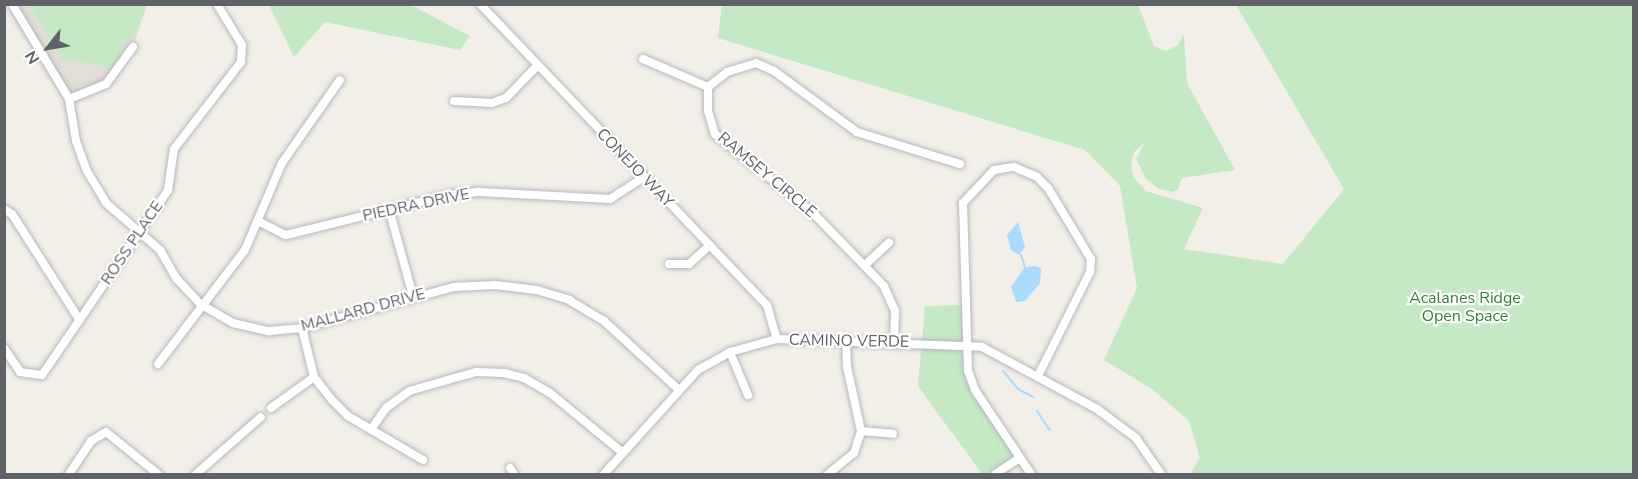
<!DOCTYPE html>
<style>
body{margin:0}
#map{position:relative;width:1638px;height:479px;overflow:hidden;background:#f1efe8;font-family:"Nunito Sans",sans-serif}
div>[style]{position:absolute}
.education>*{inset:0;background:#e1ded6}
.green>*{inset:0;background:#c5e8c5}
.water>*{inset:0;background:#aadaff}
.stream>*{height:2px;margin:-1px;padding:0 1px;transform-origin:1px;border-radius:1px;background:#aadaff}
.roads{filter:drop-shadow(0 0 2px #b5b8bc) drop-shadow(0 0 2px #b5b8bc)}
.minor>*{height:8px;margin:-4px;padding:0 4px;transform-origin:4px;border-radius:4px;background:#fff}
span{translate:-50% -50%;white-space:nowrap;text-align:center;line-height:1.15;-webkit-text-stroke:4.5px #fff;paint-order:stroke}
.street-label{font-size:16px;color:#5f6368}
.park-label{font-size:16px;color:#348238}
.frame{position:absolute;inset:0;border:6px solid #5f6368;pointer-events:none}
.north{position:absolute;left:18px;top:18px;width:60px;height:60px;-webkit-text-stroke:4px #fff;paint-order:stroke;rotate:239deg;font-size:16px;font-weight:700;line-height:24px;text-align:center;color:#5f6368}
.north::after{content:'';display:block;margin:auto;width:21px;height:27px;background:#5f6368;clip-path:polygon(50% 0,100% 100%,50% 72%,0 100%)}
</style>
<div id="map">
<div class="education">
<i style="clip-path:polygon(12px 5px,147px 5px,133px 47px,106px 84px,69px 99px)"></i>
</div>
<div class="green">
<i style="clip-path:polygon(29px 5px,147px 5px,134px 36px,124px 41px,116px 68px,62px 58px)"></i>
<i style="clip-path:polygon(269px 5px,411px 5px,470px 36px,460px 50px,325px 22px,294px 57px)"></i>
<i style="clip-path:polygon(722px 5px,1138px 5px,1154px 46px,1166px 51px,1178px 45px,1184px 34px,1187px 83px,1235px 170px,1182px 178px,1178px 189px,1173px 192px,1159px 189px,1146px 179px,1136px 159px,1145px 142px,1134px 152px,1131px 165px,1134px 178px,1146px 191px,1203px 208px,1184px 249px,1283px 264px,1344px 189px,1236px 5px,1633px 5px,1633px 474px,1190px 474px,1200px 458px,1189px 421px,1152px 389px,1104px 360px,1137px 288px,1120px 186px,1085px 150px,718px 38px)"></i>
<i style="clip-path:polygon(964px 305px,966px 345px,976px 390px,1020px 458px,995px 474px,982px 474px,918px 386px,925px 306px)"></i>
</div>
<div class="water">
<i style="clip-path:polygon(1018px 222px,1025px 247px,1019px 255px,1011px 250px,1007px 235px)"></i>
<i style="clip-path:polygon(1036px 266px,1041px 268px,1040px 283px,1025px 301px,1016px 302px,1011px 287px,1025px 267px)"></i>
</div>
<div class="stream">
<i style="left:1021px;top:255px;width:13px;rotate:72deg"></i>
<i style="left:1003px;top:371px;width:23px;rotate:50deg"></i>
<i style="left:1018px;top:389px;width:17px;rotate:28deg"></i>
<i style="left:1037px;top:411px;width:23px;rotate:56deg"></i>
</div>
<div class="roads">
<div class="minor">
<i style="left:12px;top:4px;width:111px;rotate:59deg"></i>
<i style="left:69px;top:99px;width:43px;rotate:80.5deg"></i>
<i style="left:76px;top:141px;width:32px;rotate:70deg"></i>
<i style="left:87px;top:171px;width:37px;rotate:59deg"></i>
<i style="left:106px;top:203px;width:72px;rotate:41deg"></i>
<i style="left:160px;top:250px;width:34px;rotate:60deg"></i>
<i style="left:177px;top:279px;width:34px;rotate:47deg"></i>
<i style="left:200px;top:304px;width:38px;rotate:30deg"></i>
<i style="left:233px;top:323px;width:37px;rotate:13deg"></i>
<i style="left:269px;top:331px;width:33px;rotate:-5deg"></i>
<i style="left:302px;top:328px;width:157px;rotate:-15.1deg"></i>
<i style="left:454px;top:287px;width:41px;rotate:-2.8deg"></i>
<i style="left:495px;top:285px;width:42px;rotate:6.8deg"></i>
<i style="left:537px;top:290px;width:34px;rotate:17deg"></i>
<i style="left:569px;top:300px;width:41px;rotate:31deg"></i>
<i style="left:604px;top:321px;width:100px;rotate:42.6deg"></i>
<i style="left:480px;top:4px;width:416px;rotate:46.4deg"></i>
<i style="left:767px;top:305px;width:35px;rotate:74deg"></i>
<i style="left:643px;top:59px;width:71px;rotate:23.3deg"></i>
<i style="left:69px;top:99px;width:40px;rotate:-22deg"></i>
<i style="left:106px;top:84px;width:46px;rotate:-53.9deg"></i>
<i style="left:454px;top:101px;width:38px;rotate:3deg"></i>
<i style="left:492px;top:103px;width:15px;rotate:-20deg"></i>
<i style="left:506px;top:98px;width:43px;rotate:-45.9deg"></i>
<i style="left:4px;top:209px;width:9px;rotate:32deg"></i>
<i style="left:12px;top:214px;width:125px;rotate:57.5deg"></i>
<i style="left:389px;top:209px;width:90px;rotate:74.6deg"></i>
<i style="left:258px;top:221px;width:31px;rotate:27deg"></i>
<i style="left:286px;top:235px;width:168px;rotate:-13.8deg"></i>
<i style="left:449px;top:195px;width:31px;rotate:-6deg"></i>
<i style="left:480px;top:192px;width:130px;rotate:3.1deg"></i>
<i style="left:610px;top:199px;width:40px;rotate:-32.9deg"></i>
<i style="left:669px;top:264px;width:20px"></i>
<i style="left:689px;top:264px;width:28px;rotate:-42deg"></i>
<i style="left:865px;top:265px;width:33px;rotate:-43deg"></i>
<i style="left:302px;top:328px;width:50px;rotate:76.2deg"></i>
<i style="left:314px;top:377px;width:29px;rotate:52deg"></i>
<i style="left:332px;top:400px;width:23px;rotate:45deg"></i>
<i style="left:348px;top:416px;width:87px;rotate:30.4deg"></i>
<i style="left:894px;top:341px;width:30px;rotate:-88deg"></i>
<i style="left:895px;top:311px;width:27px;rotate:-114deg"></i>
<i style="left:884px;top:286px;width:103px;rotate:-134.2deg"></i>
<i style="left:812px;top:212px;width:124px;rotate:-141.2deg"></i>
<i style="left:715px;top:134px;width:24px;rotate:-107deg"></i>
<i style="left:708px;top:111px;width:24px;rotate:-90deg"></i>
<i style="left:708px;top:87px;width:24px;rotate:-38deg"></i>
<i style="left:727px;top:72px;width:30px;rotate:-17deg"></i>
<i style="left:756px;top:63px;width:20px;rotate:24deg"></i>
<i style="left:774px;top:71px;width:103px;rotate:36.3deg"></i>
<i style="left:857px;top:132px;width:108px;rotate:17.3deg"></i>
<i style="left:4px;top:348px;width:29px;rotate:56deg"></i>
<i style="left:20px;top:372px;width:22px;rotate:8deg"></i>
<i style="left:42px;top:375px;width:224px;rotate:-55.7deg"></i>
<i style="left:168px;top:190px;width:41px;rotate:-81.7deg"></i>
<i style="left:174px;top:149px;width:110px;rotate:-52.4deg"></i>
<i style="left:241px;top:62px;width:17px;rotate:-87deg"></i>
<i style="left:242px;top:45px;width:48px;rotate:-121.4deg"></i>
<i style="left:730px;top:352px;width:47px;rotate:67.3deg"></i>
<i style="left:158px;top:364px;width:143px;rotate:-52.7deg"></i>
<i style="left:245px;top:250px;width:95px;rotate:-67deg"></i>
<i style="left:282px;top:163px;width:101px;rotate:-55.1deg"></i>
<i style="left:271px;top:408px;width:53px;rotate:-35.8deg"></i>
<i style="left:372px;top:428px;width:24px;rotate:-55deg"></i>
<i style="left:386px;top:408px;width:29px;rotate:-36deg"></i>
<i style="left:409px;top:391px;width:70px;rotate:-15.8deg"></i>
<i style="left:476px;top:372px;width:28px;rotate:2deg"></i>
<i style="left:504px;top:373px;width:21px;rotate:14deg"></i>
<i style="left:524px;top:378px;width:30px;rotate:30deg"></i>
<i style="left:550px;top:393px;width:94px;rotate:39.4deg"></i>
<i style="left:861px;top:431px;width:32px;rotate:5deg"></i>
<i style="left:510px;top:468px;width:7px;rotate:56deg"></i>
<i style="left:69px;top:474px;width:40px;rotate:-56deg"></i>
<i style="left:91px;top:441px;width:17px;rotate:-31deg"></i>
<i style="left:106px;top:432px;width:67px;rotate:38.9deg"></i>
<i style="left:196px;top:474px;width:86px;rotate:-41.2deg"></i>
<i style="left:604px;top:474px;width:140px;rotate:-47.9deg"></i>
<i style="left:698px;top:370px;width:37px;rotate:-29deg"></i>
<i style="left:730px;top:352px;width:49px;rotate:-15.5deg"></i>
<i style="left:777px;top:339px;width:205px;rotate:2.2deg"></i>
<i style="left:982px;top:347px;width:131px;rotate:28.3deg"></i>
<i style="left:1097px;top:409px;width:49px;rotate:36.6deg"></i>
<i style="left:1136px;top:438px;width:44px;rotate:55.2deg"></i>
<i style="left:828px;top:474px;width:33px;rotate:-39deg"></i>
<i style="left:854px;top:453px;width:23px;rotate:-72deg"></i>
<i style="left:861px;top:431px;width:66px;rotate:-102.3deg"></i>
<i style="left:847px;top:367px;width:26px;rotate:-92deg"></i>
<i style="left:995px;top:474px;width:30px;rotate:-33deg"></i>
<i style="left:1031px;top:474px;width:101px;rotate:-123.7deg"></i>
<i style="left:975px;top:390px;width:20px;rotate:-110deg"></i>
<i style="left:968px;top:371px;width:168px;rotate:-91.7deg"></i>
<i style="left:963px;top:203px;width:45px;rotate:-46.8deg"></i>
<i style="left:994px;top:170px;width:20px;rotate:-9deg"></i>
<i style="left:1014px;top:167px;width:25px;rotate:23deg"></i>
<i style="left:1037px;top:177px;width:16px;rotate:45deg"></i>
<i style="left:1048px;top:188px;width:83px;rotate:58.8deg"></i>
<i style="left:1091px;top:259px;width:13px;rotate:94deg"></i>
<i style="left:1090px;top:272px;width:116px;rotate:116.6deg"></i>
</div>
</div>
<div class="street-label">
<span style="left:635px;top:168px;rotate:46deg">CONEJO WAY</span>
<span style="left:767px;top:175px;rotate:40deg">RAMSEY CIRCLE</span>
<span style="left:416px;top:205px;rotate:-12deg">PIEDRA DRIVE</span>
<span style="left:132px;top:243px;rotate:-56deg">ROSS PLACE</span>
<span style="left:363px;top:310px;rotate:-15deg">MALLARD DRIVE</span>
<span style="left:849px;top:341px;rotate:1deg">CAMINO VERDE</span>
</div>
<div class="park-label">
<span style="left:1465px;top:307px">Acalanes Ridge<br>Open Space</span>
</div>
<div class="frame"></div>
<div class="north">N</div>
</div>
